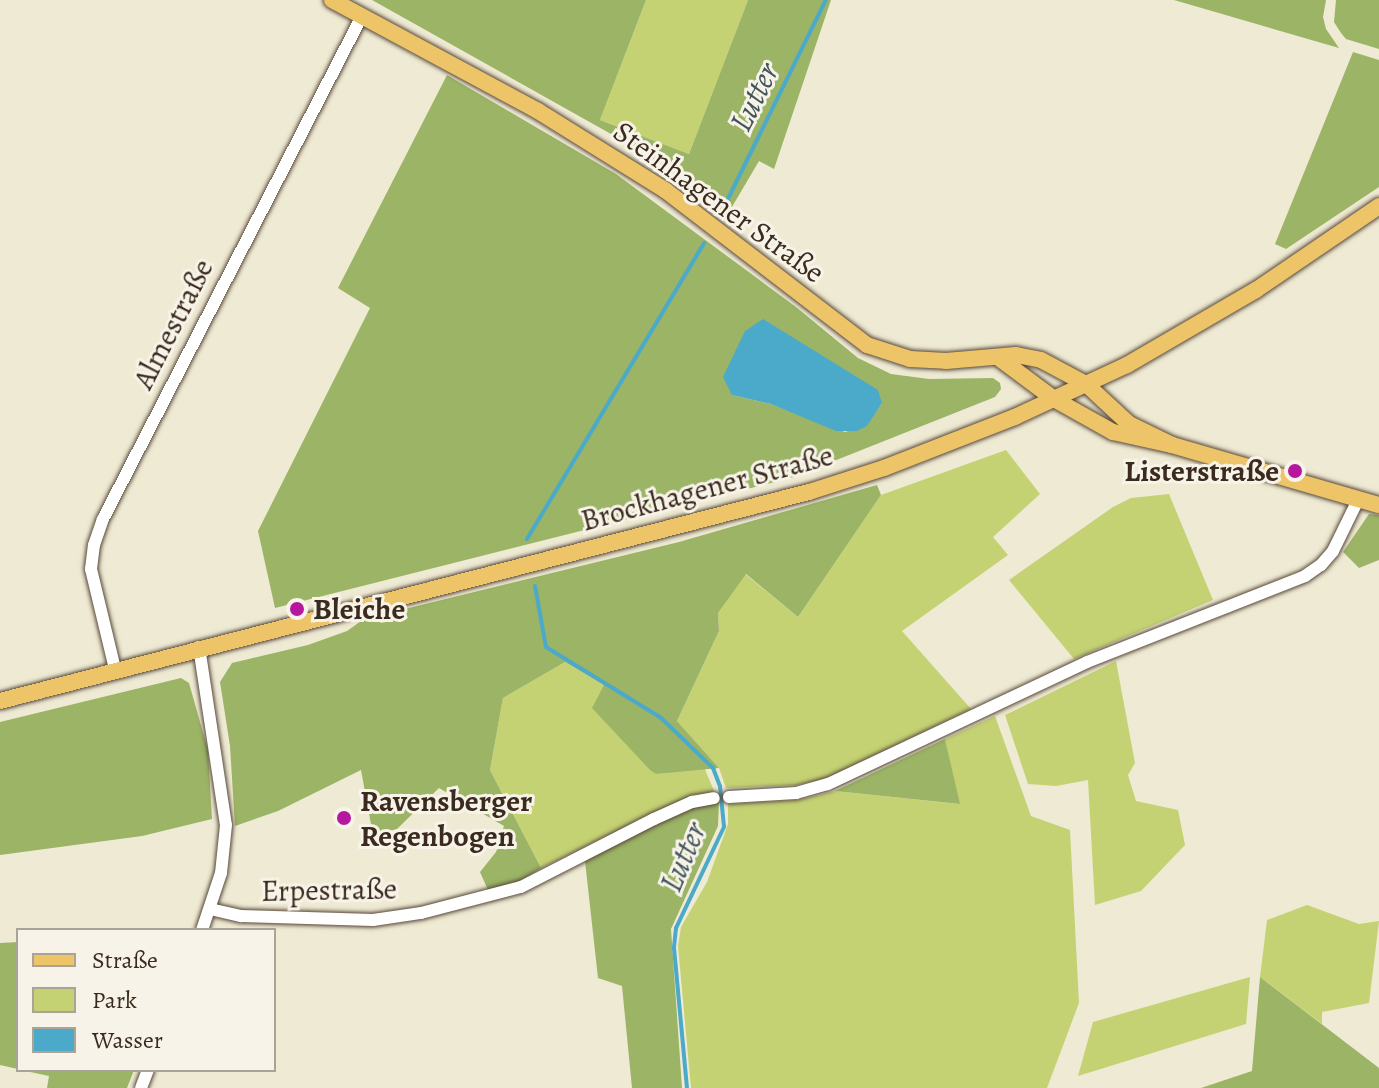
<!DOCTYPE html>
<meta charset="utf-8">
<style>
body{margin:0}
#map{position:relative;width:1379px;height:1088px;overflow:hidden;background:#efead3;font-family:Alegreya,serif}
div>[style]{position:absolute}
.green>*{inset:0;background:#c4d274}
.forest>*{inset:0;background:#9bb466}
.water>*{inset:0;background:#4ba9ca}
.stream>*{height:4px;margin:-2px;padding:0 2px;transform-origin:2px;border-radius:2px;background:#4ba9ca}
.roads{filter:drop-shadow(0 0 2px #564739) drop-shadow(0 0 2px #564739)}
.minor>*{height:12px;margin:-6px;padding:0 6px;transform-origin:6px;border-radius:6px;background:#fff}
.major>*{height:16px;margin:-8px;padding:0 8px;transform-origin:8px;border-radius:8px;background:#eec469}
.dots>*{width:22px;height:22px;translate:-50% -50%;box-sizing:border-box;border:4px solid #f7f3e8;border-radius:50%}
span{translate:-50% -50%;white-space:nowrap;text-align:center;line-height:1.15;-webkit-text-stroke:6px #f7f3e8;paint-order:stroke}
.street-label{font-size:30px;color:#3b2a1e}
.poi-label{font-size:30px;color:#3b2a1e;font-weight:700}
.right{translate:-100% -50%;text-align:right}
.left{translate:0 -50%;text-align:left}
.water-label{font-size:32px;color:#41565a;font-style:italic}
.legend{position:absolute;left:16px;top:928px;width:260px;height:144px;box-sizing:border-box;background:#f7f3e8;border:2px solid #aca397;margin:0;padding:10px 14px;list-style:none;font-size:24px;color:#3b2a1e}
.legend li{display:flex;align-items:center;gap:16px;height:40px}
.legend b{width:40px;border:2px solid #aca397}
</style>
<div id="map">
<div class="green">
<i style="clip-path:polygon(646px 0,748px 0,689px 154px,600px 120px)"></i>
<i style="clip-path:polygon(1006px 450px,1040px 494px,993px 537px,1008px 555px,902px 631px,971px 709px,825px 779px,796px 785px,726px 788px,719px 768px,677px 721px,719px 631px,718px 613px,745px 574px,798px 617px,881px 495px)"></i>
<i style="clip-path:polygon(1169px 494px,1213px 600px,1074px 659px,1009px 580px,1113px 507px,1131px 498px)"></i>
<i style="clip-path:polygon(1116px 661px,1135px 763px,1128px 775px,1136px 801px,1178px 810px,1185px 845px,1141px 891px,1095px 905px,1088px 780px,1056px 786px,1028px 784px,1005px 715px)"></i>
<i style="clip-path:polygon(565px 662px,604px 685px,656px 774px,704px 767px,714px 791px,653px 813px,541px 868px,490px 770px,503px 698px)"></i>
<i style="clip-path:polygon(995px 716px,1031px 816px,1070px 830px,1079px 1003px,1047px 1088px,691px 1088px,678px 946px,681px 927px,707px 882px,728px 824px,728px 804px,798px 800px,835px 791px,959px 804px,945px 739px)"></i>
<i style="clip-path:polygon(1307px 905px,1359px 924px,1379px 921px,1369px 1003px,1322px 1012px,1322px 1024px,1260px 977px,1267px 920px)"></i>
<i style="clip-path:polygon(1250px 977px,1246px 1024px,1078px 1076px,1093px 1022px)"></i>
</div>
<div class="forest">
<i style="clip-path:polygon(372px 0,646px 0,600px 120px,689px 154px,748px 0,831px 0,774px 169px,759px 161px,726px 217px,679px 177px,636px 148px)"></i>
<i style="clip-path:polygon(1174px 0,1326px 0,1323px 17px,1326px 29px,1339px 48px)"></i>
<i style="clip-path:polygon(1336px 0,1379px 0,1379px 49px,1346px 39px,1341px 33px,1334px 22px)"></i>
<i style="clip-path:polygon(1353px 52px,1379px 60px,1379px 187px,1286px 249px,1275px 244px)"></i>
<i style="clip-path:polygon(evenodd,447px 75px,616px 174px,796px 307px,858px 358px,891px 374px,929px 379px,993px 378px,1000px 383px,1001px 389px,995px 397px,791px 478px,275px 608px,258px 531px,370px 308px,338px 288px,447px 75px,732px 395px,882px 403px,867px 425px,845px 432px,771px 404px,732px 395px)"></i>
<i style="clip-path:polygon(877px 485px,881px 495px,798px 617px,746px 574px,718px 613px,719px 631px,677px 721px,719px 768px,656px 774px,650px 770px,592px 708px,604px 685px,565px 662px,503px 698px,490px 770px,541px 868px,518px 882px,488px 890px,480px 872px,496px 852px,504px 826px,439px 788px,397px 829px,373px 835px,361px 770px,278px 811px,235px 826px,230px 746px,220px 682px,232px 663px,308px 645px,347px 631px,364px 619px,679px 542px)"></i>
<i style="clip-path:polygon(1369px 514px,1379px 515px,1379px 560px,1359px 568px,1343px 552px)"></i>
<i style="clip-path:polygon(181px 678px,189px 683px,208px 750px,212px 819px,142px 836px,0 855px,0 722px)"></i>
<i style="clip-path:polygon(945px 739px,960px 804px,835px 791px)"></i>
<i style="clip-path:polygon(719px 802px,718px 826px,671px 929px,682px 1088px,632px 1088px,622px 986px,598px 978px,585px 861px,692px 806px)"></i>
<i style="clip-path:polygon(18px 942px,18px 1069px,0 1065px,0 943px)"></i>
<i style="clip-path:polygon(1260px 977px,1379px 1068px,1379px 1088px,1201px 1088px,1252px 1071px)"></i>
<i style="clip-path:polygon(21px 1070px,134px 1070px,127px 1088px,47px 1088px,49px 1076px)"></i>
</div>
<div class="water">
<i style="clip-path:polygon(763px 319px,878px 390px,882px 403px,867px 426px,857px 431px,836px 431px,771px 404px,732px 395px,723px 377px,745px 331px)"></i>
</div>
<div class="stream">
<i style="left:721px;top:213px;width:237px;rotate:-63.8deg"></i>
<i style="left:527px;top:539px;width:345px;rotate:-59.1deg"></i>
<i style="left:535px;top:586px;width:62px;rotate:79.8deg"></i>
<i style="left:546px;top:647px;width:134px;rotate:31.6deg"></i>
<i style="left:660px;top:717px;width:74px;rotate:43.9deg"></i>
<i style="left:713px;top:768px;width:19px;rotate:69deg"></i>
<i style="left:720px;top:786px;width:41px;rotate:84.4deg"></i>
<i style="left:724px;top:827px;width:112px;rotate:115.4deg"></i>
<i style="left:676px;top:928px;width:20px;rotate:96deg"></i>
<i style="left:674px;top:948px;width:141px;rotate:84.7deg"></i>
</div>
<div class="roads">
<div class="minor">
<i style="left:199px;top:647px;width:180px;rotate:81.4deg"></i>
<i style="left:226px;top:825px;width:48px;rotate:95.9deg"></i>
<i style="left:221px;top:873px;width:60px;rotate:108.4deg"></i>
<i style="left:115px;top:669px;width:103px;rotate:-103.5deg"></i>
<i style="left:91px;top:569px;width:24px;rotate:-83deg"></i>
<i style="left:94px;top:545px;width:28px;rotate:-71deg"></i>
<i style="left:103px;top:519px;width:566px;rotate:-62.76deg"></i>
<i style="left:729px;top:797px;width:67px;rotate:-3.4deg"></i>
<i style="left:796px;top:793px;width:33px;rotate:-16deg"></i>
<i style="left:828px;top:784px;width:286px;rotate:-25.2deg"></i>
<i style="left:1087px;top:662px;width:234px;rotate:-21.5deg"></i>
<i style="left:1305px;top:576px;width:19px;rotate:-35deg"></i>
<i style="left:1321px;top:565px;width:18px;rotate:-49deg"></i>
<i style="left:1333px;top:551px;width:59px;rotate:-63.9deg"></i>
<i style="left:210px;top:909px;width:32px;rotate:13deg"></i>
<i style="left:241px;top:916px;width:132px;rotate:1.7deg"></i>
<i style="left:373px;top:920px;width:49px;rotate:-8.3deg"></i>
<i style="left:421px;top:913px;width:103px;rotate:-14.6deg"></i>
<i style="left:521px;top:887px;width:149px;rotate:-27.1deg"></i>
<i style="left:654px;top:819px;width:42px;rotate:-24.1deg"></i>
<i style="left:692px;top:802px;width:22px;rotate:-10deg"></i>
<i style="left:141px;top:1088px;width:19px;rotate:-69deg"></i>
</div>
<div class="major">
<i style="left:332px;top:0;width:234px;rotate:28.3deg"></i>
<i style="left:538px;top:111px;width:150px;rotate:31.9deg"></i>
<i style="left:665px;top:190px;width:255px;rotate:37.5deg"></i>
<i style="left:867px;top:345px;width:45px;rotate:18deg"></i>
<i style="left:910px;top:359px;width:36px;rotate:3deg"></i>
<i style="left:946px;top:361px;width:70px;rotate:-4.9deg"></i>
<i style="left:1016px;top:355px;width:25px;rotate:11deg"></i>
<i style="left:1041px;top:360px;width:51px;rotate:28.1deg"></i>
<i style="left:1086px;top:384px;width:59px;rotate:42.9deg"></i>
<i style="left:1129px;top:424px;width:48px;rotate:26deg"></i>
<i style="left:999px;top:358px;width:69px;rotate:36.7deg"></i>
<i style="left:1054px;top:399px;width:68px;rotate:29.2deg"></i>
<i style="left:1113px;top:432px;width:60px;rotate:12.4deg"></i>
<i style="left:1172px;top:445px;width:216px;rotate:16.2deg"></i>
<i style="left:0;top:701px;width:836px;rotate:-14.49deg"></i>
<i style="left:809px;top:492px;width:79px;rotate:-17.7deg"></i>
<i style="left:884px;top:468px;width:141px;rotate:-21.3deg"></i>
<i style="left:1015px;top:417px;width:123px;rotate:-24.9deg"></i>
<i style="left:1127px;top:365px;width:149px;rotate:-30.2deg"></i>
<i style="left:1256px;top:290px;width:149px;rotate:-34.3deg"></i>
</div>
</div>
<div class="dots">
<i style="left:1295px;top:471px;background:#b5179e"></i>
<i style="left:297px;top:609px;background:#b5179e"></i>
<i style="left:344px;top:818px;background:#b5179e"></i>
</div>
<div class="street-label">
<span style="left:719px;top:202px;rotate:36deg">Steinhagener Straße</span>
<span style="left:173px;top:324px;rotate:-63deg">Almestraße</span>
<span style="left:707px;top:488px;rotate:-15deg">Brockhagener Straße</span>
<span style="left:329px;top:890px;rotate:-1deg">Erpestraße</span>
</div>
<div class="poi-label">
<span class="right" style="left:1279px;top:471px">Listerstraße</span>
<span class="left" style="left:313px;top:609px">Bleiche</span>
<span class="left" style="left:360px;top:818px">Ravensberger<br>Regenbogen</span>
</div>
<div class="water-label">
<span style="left:754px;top:97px;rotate:-64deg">Lutter</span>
<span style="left:683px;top:857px;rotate:-67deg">Lutter</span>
</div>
<ul class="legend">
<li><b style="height:10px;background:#eec469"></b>Straße</li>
<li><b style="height:22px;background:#c4d274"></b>Park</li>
<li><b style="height:22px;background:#4ba9ca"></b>Wasser</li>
</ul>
</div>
